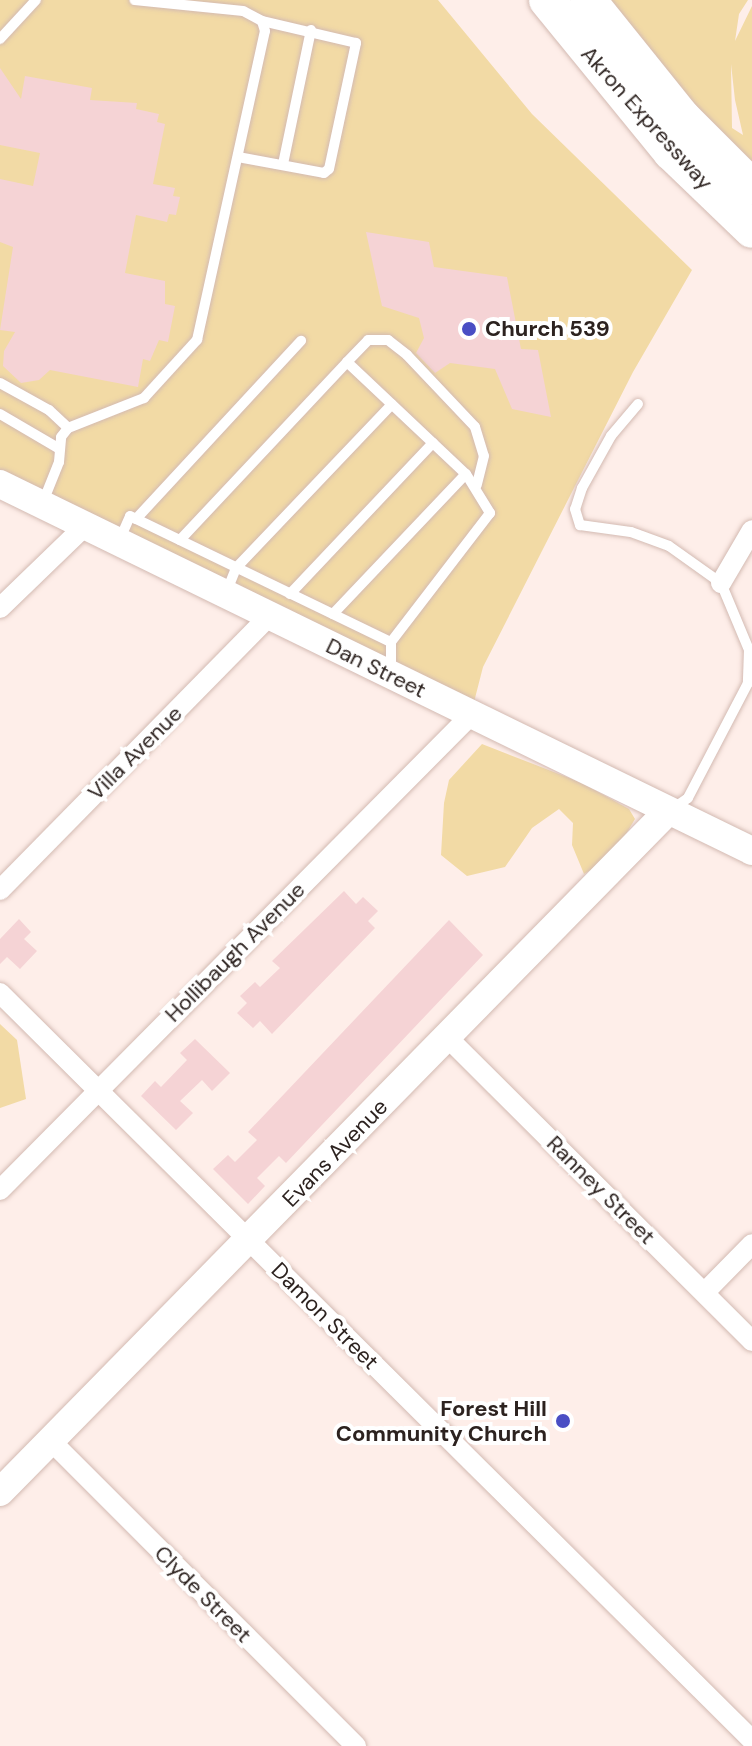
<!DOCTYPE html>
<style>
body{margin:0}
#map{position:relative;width:752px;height:1746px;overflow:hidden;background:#feeee9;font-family:"DM Sans",sans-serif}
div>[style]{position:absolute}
.green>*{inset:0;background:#f2daa5}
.building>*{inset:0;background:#f5d3d5}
.roads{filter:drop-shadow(0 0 2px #d3bab2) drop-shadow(0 0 2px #d3bab2)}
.lane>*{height:10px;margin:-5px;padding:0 5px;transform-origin:5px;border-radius:5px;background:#fff}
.street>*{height:20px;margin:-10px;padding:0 10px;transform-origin:10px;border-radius:10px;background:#fff}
.secondary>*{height:28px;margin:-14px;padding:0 14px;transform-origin:14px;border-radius:14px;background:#fff}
.highway>*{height:36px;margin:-18px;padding:0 18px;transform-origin:18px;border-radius:18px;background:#fff}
.dots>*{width:22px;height:22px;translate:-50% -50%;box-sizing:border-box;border:4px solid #fff;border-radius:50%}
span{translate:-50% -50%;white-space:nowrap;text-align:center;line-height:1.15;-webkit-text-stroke:8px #fff;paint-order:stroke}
.street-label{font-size:22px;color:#2c221f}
.poi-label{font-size:22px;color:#2c221f;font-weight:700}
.left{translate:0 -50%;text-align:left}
.right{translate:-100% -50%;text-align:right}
</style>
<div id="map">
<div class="green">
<i style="clip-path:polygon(0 0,438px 0,532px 114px,692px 270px,633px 372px,483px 667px,474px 702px,0 471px)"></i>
<i style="clip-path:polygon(evenodd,559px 0,748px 0,739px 14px,735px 41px,752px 6px,752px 195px,559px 0,731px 64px,735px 100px,743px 135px,732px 128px,731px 64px)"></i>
<i style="clip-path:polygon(482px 744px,582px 783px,629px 809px,635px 819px,620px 844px,604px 862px,584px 874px,572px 845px,573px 823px,559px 809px,532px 828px,505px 867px,467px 876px,441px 855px,444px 803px,449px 780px)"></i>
<i style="clip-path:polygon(0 1024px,17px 1040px,26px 1099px,0 1108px)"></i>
</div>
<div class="building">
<i style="clip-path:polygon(0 68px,21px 99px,25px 76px,92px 88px,90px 100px,137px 103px,136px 109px,159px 114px,157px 122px,165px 124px,153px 184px,175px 188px,173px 196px,180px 197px,176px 215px,169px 214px,167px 222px,136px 215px,125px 273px,165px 281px,165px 304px,175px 306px,168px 342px,159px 340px,150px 361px,143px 359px,138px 387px,50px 370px,39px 380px,21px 383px,3px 366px,4px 351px,15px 332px,0 330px,13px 247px,0 242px,0 179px,33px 186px,40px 153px,0 145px)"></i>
<i style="clip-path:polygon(366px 232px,429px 242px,434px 267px,507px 277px,521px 349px,538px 350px,551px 417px,512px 409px,495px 369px,450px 363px,435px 373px,416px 353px,424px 338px,419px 318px,382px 306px)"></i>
<i style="clip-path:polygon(344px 891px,356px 904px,363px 897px,378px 911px,368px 921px,375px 928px,272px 1034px,260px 1021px,253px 1028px,237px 1013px,247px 1003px,240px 996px,255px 982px,260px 987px,280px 968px,272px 961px)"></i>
<i style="clip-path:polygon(19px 919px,31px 932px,24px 939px,37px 951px,20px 969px,7px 957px,0 964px,0 939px)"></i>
<i style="clip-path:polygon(449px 920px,483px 955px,286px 1163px,279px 1156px,257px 1178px,265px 1186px,248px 1204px,213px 1169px,228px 1155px,235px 1162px,257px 1140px,248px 1132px)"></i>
<i style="clip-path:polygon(195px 1039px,230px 1073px,212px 1091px,202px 1080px,180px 1101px,193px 1113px,176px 1130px,141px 1096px,155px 1081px,161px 1087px,187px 1060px,180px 1053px)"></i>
</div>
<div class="roads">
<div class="lane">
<i style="left:0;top:39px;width:53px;rotate:-47.3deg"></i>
<i style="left:238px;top:157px;width:87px;rotate:10.5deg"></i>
<i style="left:324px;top:173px;width:6px;rotate:-39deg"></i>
<i style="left:329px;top:169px;width:129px;rotate:-77.9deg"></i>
<i style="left:356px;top:43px;width:97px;rotate:-166.8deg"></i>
<i style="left:283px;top:164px;width:137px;rotate:-78.2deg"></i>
<i style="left:347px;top:362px;width:30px;rotate:-46deg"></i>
<i style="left:368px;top:340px;width:20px"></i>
<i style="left:388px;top:340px;width:24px;rotate:38deg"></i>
<i style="left:407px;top:355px;width:99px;rotate:46.6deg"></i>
<i style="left:475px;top:427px;width:30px;rotate:73deg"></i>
<i style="left:484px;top:456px;width:30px;rotate:104deg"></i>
<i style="left:0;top:383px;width:56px;rotate:28.9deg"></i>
<i style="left:49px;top:410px;width:26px;rotate:43deg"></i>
<i style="left:638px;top:404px;width:42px;rotate:130.2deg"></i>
<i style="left:611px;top:436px;width:60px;rotate:119.1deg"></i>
<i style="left:582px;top:488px;width:22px;rotate:108deg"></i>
<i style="left:575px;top:509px;width:17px;rotate:73deg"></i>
<i style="left:580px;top:525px;width:51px;rotate:7.8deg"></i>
<i style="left:631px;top:532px;width:40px;rotate:20.2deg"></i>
<i style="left:669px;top:546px;width:64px;rotate:35.4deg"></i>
<i style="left:721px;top:583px;width:73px;rotate:67.3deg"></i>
<i style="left:749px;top:650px;width:33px;rotate:92deg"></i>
<i style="left:748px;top:683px;width:130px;rotate:117.6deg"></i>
<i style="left:688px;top:798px;width:19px;rotate:145deg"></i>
<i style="left:0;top:414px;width:67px;rotate:30.4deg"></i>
<i style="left:43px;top:502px;width:43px;rotate:-68.2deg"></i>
<i style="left:59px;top:462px;width:25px;rotate:-85deg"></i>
<i style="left:61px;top:437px;width:11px;rotate:-52deg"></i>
<i style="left:68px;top:428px;width:82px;rotate:-21.5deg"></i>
<i style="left:144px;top:398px;width:79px;rotate:-47.6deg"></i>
<i style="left:197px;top:340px;width:316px;rotate:-77.6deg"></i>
<i style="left:265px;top:31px;width:10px;rotate:-107deg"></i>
<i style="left:262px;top:21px;width:21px;rotate:-152deg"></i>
<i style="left:243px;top:11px;width:109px;rotate:-174.2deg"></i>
<i style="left:136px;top:519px;width:243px;rotate:-47.2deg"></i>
<i style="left:180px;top:540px;width:244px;rotate:-46.8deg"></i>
<i style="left:347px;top:362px;width:163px;rotate:43.3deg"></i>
<i style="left:466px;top:474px;width:46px;rotate:58.4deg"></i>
<i style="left:490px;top:513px;width:163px;rotate:127.5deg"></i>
<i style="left:119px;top:541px;width:27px;rotate:-66deg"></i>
<i style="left:130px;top:516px;width:290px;rotate:25.8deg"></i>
<i style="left:391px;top:642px;width:31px;rotate:90deg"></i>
<i style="left:226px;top:593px;width:27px;rotate:-68deg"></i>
<i style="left:236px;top:568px;width:226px;rotate:-46.4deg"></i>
<i style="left:290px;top:594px;width:208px;rotate:-46.6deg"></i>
<i style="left:333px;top:614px;width:193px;rotate:-46.5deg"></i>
</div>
<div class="street">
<i style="left:721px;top:583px;width:61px;rotate:-59.7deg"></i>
<i style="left:0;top:608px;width:118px;rotate:-44deg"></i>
<i style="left:0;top:890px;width:384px;rotate:-45.5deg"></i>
<i style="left:0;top:993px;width:1060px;rotate:44.81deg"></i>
<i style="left:449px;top:1039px;width:428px;rotate:44.9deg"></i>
<i style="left:0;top:1190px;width:670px;rotate:-45.24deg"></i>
<i style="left:705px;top:1292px;width:67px;rotate:-45.6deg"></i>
<i style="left:52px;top:1442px;width:430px;rotate:45deg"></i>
</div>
<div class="secondary">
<i style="left:0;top:484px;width:837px;rotate:26.01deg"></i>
<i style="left:0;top:1492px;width:953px;rotate:-45.55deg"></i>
</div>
<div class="highway">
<i style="left:547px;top:0;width:196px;rotate:50.8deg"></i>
<i style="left:671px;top:152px;width:112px;rotate:43.9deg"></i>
<i style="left:588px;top:0;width:151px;rotate:51.2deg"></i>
<i style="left:683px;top:118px;width:98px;rotate:45deg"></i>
</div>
</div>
<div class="dots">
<i style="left:469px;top:329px;background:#4a4ec4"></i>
<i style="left:563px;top:1421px;background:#4a4ec4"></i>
</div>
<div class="street-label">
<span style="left:647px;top:118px;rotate:48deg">Akron Expressway</span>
<span style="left:376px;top:668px;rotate:26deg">Dan Street</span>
<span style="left:135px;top:753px;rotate:-45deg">Villa Avenue</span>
<span style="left:235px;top:952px;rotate:-45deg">Hollibaugh Avenue</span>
<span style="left:335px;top:1153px;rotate:-46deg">Evans Avenue</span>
<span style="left:601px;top:1190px;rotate:45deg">Ranney Street</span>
<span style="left:325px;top:1316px;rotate:45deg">Damon Street</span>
<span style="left:203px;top:1594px;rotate:45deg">Clyde Street</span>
</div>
<div class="poi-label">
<span class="left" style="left:485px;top:329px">Church 539</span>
<span class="right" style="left:547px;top:1421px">Forest Hill<br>Community Church</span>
</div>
</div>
